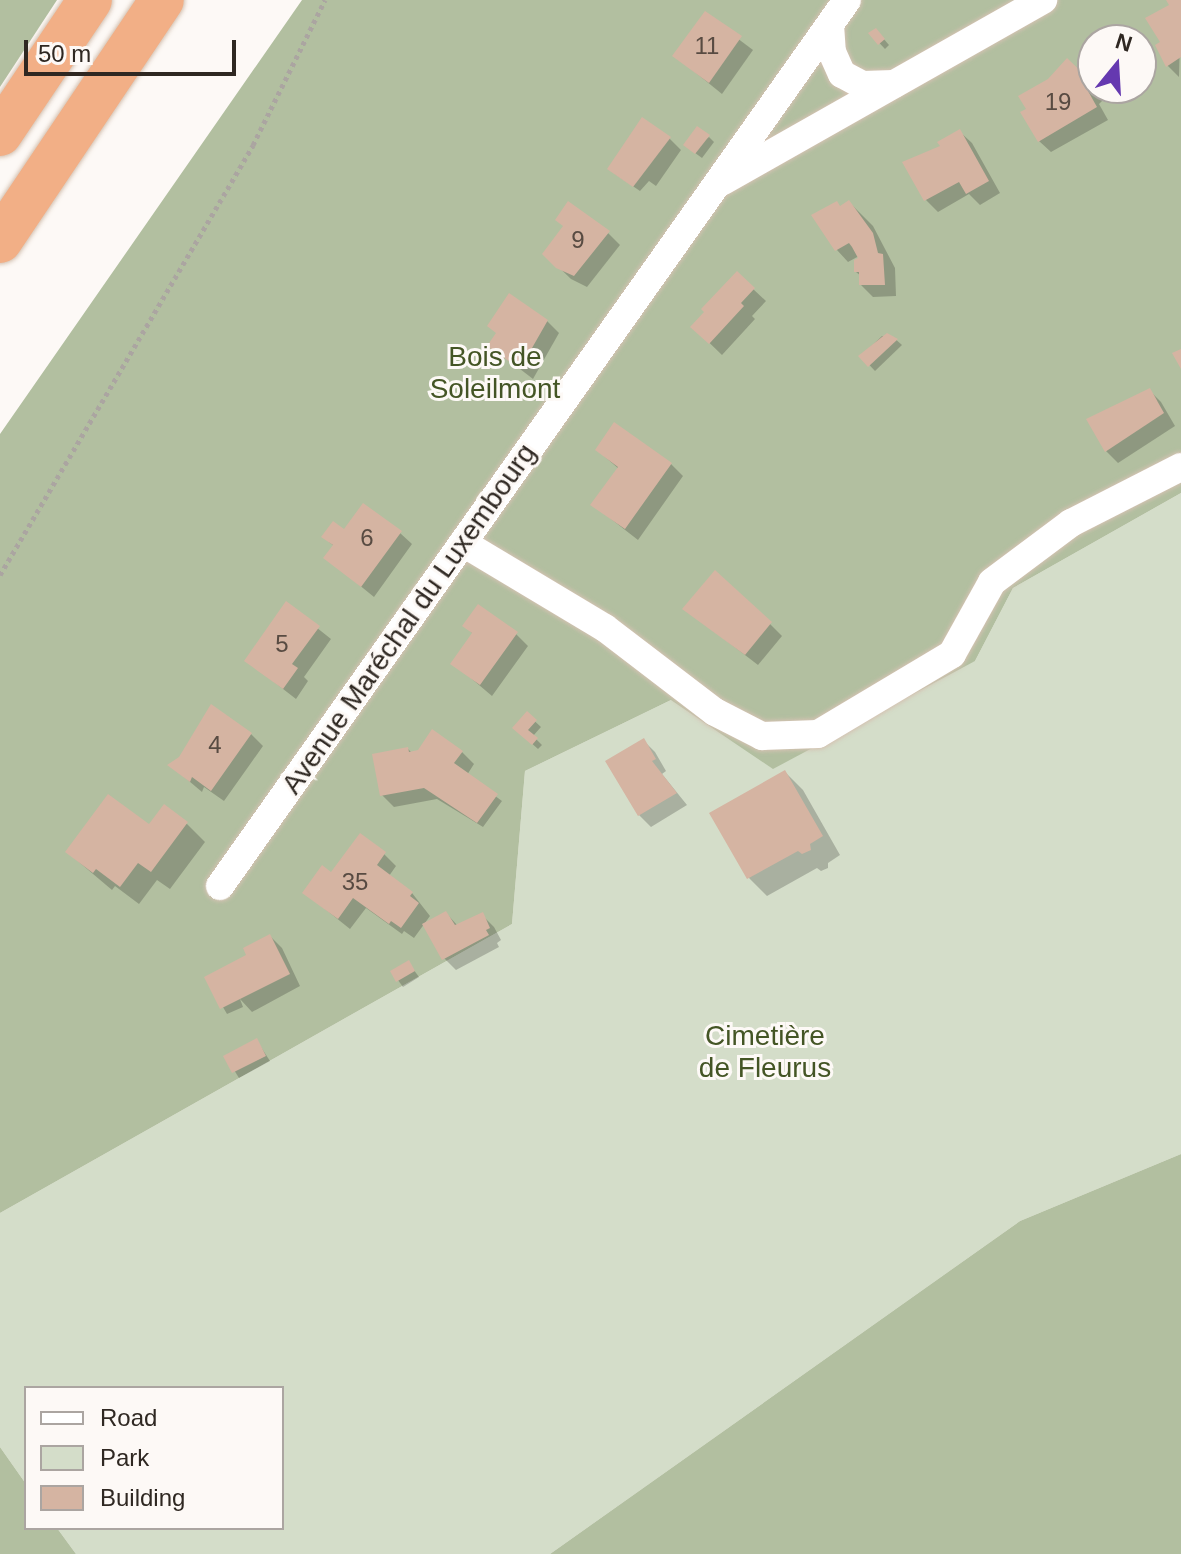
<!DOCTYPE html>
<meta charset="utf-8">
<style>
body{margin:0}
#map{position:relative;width:1181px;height:1554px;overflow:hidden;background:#fdf9f6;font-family:Helvetica,sans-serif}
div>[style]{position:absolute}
.green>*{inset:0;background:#d4ddc9}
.forest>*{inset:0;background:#b2bfa0}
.shadow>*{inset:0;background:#0003}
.building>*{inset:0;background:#d5b4a2}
.path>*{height:5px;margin-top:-2.5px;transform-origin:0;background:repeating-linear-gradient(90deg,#aba5a1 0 4px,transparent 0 8px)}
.roads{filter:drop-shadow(0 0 2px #d4c2b2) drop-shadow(0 0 2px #d4c2b2)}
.street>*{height:28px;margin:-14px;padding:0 14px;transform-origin:14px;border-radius:14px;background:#fff}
.highway>*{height:44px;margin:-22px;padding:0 22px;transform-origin:22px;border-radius:22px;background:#f2af86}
span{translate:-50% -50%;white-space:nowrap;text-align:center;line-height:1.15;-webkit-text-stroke:6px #fdf9f6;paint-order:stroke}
.number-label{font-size:24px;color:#584b42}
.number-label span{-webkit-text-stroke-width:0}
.park-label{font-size:28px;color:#445525}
.street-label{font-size:28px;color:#2f2822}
.legend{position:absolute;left:24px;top:1386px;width:260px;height:144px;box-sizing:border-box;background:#fdf9f6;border:2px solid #aba5a1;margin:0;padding:10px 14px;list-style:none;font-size:24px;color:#2f2822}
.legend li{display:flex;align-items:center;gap:16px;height:40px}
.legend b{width:40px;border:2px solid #aba5a1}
.north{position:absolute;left:1077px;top:24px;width:80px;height:80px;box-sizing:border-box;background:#fdf9f6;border:2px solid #aba5a1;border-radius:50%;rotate:18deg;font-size:22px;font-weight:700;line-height:32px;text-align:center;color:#2f2822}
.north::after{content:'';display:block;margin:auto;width:28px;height:36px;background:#6539b0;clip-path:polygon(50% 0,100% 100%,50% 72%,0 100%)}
.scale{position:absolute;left:24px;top:40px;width:212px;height:36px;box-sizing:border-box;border:4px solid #2f2822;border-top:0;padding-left:10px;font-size:24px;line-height:28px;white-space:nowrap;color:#2f2822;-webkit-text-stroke:6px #fdf9f6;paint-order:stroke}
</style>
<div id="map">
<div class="green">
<i style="clip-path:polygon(1181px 493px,1181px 1154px,1020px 1221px,550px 1554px,76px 1554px,57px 1528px,282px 1528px,282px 1388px,26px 1388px,26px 1484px,0 1447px,0 1213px,512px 924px,525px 771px,671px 700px,975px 661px,1013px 588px)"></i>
</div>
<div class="forest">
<i style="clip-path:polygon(0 0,57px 0,0 87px)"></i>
<i style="clip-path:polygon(evenodd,302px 0,1181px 0,1181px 493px,1013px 588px,975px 661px,773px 769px,671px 700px,525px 771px,512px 924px,0 1213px,0 434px,302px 0,1093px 40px,1141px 40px,1141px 88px,1093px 88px,1093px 40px)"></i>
<i style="clip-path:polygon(1181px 1154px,1181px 1554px,550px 1554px,1020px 1221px)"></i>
<i style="clip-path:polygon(0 1447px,26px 1484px,26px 1528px,57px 1528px,76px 1554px,0 1554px)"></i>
</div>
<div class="shadow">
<i style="clip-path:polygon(1169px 0,1181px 0,1179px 77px,1167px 65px,1172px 5px)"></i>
<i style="clip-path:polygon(705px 14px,753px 50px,722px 94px,675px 56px)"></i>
<i style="clip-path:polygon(876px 30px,889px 45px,885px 49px,871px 34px)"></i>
<i style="clip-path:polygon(1067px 61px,1105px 98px,1099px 104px,1108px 120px,1051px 152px,1039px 141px,1028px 109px)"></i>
<i style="clip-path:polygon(960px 132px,972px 143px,1000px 193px,980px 205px,969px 194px,938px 212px,926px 200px,905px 163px,943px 147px)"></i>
<i style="clip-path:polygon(709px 137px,714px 142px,702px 158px,691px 150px)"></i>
<i style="clip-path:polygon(669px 138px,681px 150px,656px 186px,649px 181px,640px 191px,615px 174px)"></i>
<i style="clip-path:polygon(849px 202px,873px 226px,895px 268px,896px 296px,873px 297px,861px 285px,861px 276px,856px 272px,862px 260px,859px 256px,848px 262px,837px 250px,840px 208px)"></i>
<i style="clip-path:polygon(608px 233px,620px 245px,587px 287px,571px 279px,545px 254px)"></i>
<i style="clip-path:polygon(737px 274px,766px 301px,752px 316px,755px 319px,722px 355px,693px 327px)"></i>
<i style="clip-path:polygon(547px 321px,559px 333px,533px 379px,490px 346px)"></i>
<i style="clip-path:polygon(882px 336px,893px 337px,902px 345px,875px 371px,861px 356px)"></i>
<i style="clip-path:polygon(1149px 390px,1161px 402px,1175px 426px,1118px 463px,1106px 451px)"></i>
<i style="clip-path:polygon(597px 450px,671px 464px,683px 476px,638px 540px,593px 505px,619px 469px)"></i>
<i style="clip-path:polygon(345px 532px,400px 533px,412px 544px,374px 597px,326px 558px,334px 546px,329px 542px)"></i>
<i style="clip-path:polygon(287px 604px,331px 639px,304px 677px,308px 681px,296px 699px,247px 661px)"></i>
<i style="clip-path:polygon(685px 609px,770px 624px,782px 636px,758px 665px)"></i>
<i style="clip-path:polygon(465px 626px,516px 634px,528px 646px,492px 696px,453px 663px,474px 635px)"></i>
<i style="clip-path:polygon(527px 714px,541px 727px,533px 736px,542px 745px,538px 749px,520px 733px)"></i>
<i style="clip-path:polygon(251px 734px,263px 746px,224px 801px,204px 787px,202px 792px,170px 765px)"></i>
<i style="clip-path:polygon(643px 740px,655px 752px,666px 771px,662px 774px,687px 805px,651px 827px,639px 815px)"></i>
<i style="clip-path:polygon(408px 749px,412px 753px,462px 752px,474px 764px,467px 775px,502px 801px,483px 827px,437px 799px,394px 807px,382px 795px)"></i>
<i style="clip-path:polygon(785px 772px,803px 790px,840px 855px,828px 863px,828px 868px,821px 871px,817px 868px,767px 896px,749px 878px,712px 814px)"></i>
<i style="clip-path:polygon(187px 824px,205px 842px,170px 889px,157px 880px,139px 904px,115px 886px,112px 890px,67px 852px,149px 827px)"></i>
<i style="clip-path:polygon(384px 854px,396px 866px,389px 876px,412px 893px,430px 916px,414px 938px,404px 931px,402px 934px,366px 908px,350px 929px,305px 893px,332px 875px)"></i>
<i style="clip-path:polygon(446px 913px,458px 926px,482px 915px,494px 927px,501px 940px,497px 943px,499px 947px,456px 970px,444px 958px)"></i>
<i style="clip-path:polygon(270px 936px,282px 948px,300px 986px,252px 1012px,240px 999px,243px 1007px,227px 1014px,206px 978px,249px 956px)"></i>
<i style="clip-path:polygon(408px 962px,419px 977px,403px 987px,392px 972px)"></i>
<i style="clip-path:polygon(257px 1041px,270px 1061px,239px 1078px,226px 1057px)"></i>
</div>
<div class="building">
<i style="clip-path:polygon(1166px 0,1181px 0,1181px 57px,1166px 67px,1155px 45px,1160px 42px,1145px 18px,1169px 5px)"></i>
<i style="clip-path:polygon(705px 11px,742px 36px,709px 83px,672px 56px)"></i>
<i style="clip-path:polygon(876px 28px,885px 39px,878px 45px,868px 33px)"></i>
<i style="clip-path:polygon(1067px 58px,1093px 83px,1088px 91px,1097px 107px,1038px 142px,1020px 112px,1026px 109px,1018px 96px,1048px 79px)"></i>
<i style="clip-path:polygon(642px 117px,671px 137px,633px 187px,607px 169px)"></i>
<i style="clip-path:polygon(697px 126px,710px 135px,695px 154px,683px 145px)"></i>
<i style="clip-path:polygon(960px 129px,989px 181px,966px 194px,959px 182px,924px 201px,902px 162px,940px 146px,937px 142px)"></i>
<i style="clip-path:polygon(849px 200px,873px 233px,878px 253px,883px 254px,885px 285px,859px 285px,859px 272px,854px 272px,854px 260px,858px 258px,852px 247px,849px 243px,835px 251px,811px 215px,837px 201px,840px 206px)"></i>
<i style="clip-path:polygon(568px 201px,610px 231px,574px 276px,556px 268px,542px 254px,563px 226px,555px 220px)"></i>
<i style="clip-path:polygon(737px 271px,755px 288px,741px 303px,744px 306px,709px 344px,690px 327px,704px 312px,701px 309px)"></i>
<i style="clip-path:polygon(509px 293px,548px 320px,520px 369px,487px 346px,496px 333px,487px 326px)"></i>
<i style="clip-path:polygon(887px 333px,898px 339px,868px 367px,858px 356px)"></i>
<i style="clip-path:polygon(1181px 349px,1181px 369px,1172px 353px)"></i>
<i style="clip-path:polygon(1150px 388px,1164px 413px,1105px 452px,1086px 419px)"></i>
<i style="clip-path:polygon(614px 422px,672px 463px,625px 529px,590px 505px,618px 467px,595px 450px)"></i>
<i style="clip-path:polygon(363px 503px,402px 531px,361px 587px,323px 558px,333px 545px,321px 537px,333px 521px,344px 529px)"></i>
<i style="clip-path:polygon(715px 570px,772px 622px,745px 655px,682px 609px)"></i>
<i style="clip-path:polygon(286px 601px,320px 626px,292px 664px,298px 668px,283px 689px,244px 661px)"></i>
<i style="clip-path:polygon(478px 604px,518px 632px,480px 685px,450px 664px,472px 633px,462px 626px)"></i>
<i style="clip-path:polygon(211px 704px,252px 733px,211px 791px,192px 777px,190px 782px,167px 765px,179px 757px)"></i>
<i style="clip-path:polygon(527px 711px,537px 720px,528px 730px,538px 738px,532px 745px,512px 728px)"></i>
<i style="clip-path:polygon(432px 729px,463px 751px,454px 763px,498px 794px,477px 823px,424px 788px,380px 796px,372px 754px,408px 747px,409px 752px,418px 750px)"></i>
<i style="clip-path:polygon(644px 738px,656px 759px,652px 761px,677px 793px,638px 816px,605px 761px)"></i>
<i style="clip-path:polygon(785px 770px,823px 836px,810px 844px,811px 850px,802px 854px,798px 851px,747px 879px,709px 813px)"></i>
<i style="clip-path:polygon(108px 794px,149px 824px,164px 804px,188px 822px,151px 872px,138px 863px,120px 887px,96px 869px,93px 873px,65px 852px)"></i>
<i style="clip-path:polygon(360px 833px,386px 852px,377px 865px,413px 892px,410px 896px,419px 903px,401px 928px,391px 921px,389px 924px,353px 898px,338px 919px,302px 893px,322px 865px,331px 872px)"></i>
<i style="clip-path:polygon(446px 911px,455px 925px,483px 912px,490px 928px,486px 930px,489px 935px,442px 960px,422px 924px)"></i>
<i style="clip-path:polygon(270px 934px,290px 974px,220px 1009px,204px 977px,246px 955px,243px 948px)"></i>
<i style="clip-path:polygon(409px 960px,415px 971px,396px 982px,390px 971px)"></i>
<i style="clip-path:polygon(257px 1038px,266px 1056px,232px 1073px,223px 1056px)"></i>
</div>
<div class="path">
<i style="left:0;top:575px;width:499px;rotate:-59.5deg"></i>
<i style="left:253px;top:145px;width:162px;rotate:-63.6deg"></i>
</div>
<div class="roads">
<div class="street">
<i style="left:830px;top:25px;width:27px;rotate:86deg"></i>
<i style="left:832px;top:52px;width:24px;rotate:66deg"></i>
<i style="left:842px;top:74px;width:24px;rotate:28deg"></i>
<i style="left:863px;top:85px;width:31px;rotate:-2deg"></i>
<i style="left:723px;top:181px;width:368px;rotate:-29.5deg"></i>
<i style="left:463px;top:543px;width:165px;rotate:30.9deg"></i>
<i style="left:605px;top:628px;width:138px;rotate:37.4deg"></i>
<i style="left:715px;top:712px;width:53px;rotate:27.1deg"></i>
<i style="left:762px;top:736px;width:56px;rotate:-2deg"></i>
<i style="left:818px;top:734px;width:156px;rotate:-30.8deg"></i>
<i style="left:952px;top:654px;width:82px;rotate:-60.9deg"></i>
<i style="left:992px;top:582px;width:99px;rotate:-36.8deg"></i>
<i style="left:1071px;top:523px;width:123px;rotate:-27deg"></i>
<i style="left:220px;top:886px;width:1085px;rotate:-54.71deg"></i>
</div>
<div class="highway">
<i style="left:0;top:134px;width:161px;rotate:-56.1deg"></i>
<i style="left:0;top:241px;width:290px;rotate:-56.1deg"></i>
</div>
</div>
<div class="number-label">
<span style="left:707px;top:46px">11</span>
<span style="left:1058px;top:102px">19</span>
<span style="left:578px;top:240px">9</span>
<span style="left:367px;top:538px">6</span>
<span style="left:282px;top:644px">5</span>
<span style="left:215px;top:745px">4</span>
<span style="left:355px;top:882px">35</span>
</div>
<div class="park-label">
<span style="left:495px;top:373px">Bois de<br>Soleilmont</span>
<span style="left:765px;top:1052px">Cimetière<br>de Fleurus</span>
</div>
<div class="street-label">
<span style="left:409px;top:619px;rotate:-55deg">Avenue Maréchal du Luxembourg</span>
</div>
<ul class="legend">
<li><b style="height:10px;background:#fff"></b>Road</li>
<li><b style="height:22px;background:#d4ddc9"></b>Park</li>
<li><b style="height:22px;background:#d5b4a2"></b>Building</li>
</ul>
<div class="north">N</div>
<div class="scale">50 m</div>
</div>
